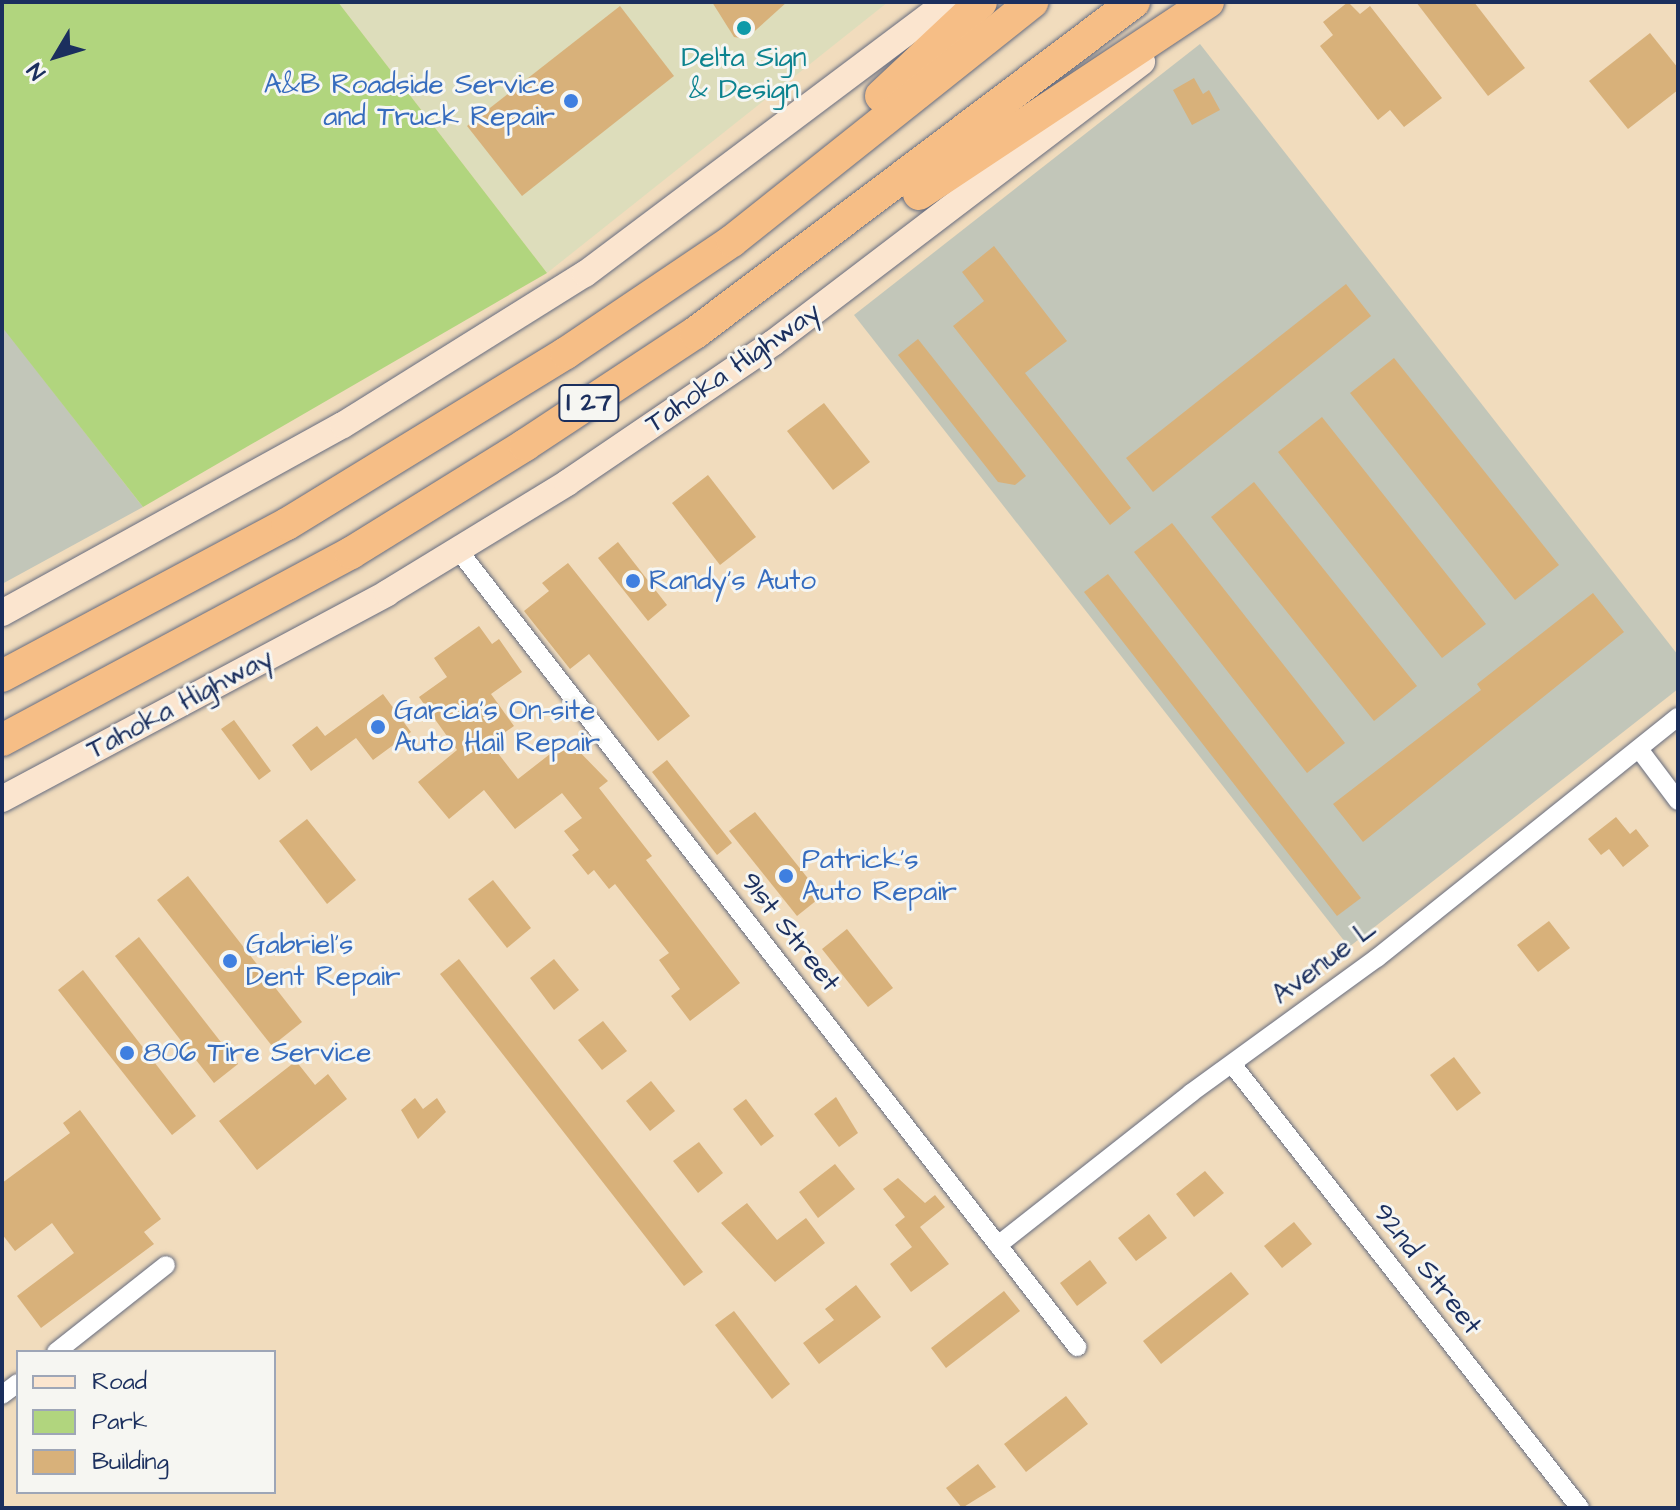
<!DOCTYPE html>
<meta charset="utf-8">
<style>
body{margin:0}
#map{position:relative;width:1680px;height:1510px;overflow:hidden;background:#f1dcbd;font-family:"Architects Daughter",sans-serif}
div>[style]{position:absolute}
.built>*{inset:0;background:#ddb}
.industrial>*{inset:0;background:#c2c6b9}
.green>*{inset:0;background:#b1d57e}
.building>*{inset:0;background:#d8b17a}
.roads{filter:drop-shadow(0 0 2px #666c7f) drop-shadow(0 0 2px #666c7f)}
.street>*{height:18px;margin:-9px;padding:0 9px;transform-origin:9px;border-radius:9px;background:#fff}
.secondary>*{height:26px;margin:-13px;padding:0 13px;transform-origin:13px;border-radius:13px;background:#fbe5cf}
.highway>*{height:32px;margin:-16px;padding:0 16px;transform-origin:16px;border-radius:16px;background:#f6be86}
.dots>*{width:22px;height:22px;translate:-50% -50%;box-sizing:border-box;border:4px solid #f6f6f2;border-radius:50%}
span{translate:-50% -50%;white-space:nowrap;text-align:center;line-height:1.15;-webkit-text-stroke:6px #f6f6f2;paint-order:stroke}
.shield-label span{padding:2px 6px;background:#f6f6f2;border:2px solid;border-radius:6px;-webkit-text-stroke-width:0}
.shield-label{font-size:26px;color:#1b2f5e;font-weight:700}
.culture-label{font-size:28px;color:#0d838f}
.shop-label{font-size:28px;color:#366cbe}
.right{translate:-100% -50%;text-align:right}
.left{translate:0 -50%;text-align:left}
.street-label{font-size:28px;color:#1b2f5e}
.frame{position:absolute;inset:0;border:4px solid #1b2f5e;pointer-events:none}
.legend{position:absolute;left:16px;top:1350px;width:260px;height:144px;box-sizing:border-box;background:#f6f6f2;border:2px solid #9ea6b7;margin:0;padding:10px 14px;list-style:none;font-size:24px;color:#1b2f5e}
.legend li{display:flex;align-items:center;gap:16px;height:40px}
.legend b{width:40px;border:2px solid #9ea6b7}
.north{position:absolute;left:16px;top:16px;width:80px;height:80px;-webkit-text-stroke:6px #f6f6f2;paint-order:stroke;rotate:232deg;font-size:22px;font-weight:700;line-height:32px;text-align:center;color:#1b2f5e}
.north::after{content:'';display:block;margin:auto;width:28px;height:36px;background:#1b2f5e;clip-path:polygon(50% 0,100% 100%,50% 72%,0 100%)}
</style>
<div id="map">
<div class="built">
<i style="clip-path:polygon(338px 2px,888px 2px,547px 273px)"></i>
</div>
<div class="industrial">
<i style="clip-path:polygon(1200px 44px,1678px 655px,1678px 689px,1349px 947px,854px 315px)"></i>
<i style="clip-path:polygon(2px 326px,143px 507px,2px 584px)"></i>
</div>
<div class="green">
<i style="clip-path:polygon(2px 2px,338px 2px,547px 273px,143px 507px,2px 327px)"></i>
</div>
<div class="building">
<i style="clip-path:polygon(712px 2px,787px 2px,746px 39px,734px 37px)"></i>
<i style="clip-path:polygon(1348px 2px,1360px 14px,1370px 6px,1442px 98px,1404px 127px,1390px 110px,1378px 120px,1320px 46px,1333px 35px,1323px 22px)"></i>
<i style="clip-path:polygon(1416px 2px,1474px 2px,1525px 68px,1488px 96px)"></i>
<i style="clip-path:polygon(620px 6px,674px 76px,522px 196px,467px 126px)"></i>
<i style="clip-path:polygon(1650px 33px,1678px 68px,1678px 90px,1628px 129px,1589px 81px)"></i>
<i style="clip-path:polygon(1194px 78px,1203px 94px,1209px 90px,1220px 110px,1192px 125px,1173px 90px)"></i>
<i style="clip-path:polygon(994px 246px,1067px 341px,1025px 373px,1131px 508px,1110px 525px,953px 326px,984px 301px,962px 272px)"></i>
<i style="clip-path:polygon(1346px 284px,1371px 316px,1153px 492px,1126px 458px)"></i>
<i style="clip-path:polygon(918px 339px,1026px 476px,1015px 485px,998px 482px,898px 355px)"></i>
<i style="clip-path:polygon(1394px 358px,1559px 565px,1515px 600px,1350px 393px)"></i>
<i style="clip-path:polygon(824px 403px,870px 462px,833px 490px,787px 431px)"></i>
<i style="clip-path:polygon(1322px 417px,1486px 624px,1442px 658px,1278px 452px)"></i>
<i style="clip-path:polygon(708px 475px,756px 537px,720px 565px,672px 503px)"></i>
<i style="clip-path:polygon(1254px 482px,1417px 686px,1374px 721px,1211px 517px)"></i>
<i style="clip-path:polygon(1172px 523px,1345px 743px,1307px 773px,1134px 552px)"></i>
<i style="clip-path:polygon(618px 542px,667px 605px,648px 621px,598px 558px)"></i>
<i style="clip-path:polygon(568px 563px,690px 716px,658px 741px,589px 654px,570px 669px,524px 611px,549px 591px,542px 583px)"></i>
<i style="clip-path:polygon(1108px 574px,1361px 898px,1337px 916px,1084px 592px)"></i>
<i style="clip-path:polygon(1593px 593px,1624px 632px,1363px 842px,1333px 804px,1481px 690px,1477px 684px)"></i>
<i style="clip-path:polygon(479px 626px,492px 644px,499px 639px,522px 672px,491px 694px,514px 726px,490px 743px,518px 779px,568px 740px,608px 781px,599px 788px,652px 856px,646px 860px,740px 983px,690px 1021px,671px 996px,680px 989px,659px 960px,669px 953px,615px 884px,609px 889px,594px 870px,588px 875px,572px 855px,579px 850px,564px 831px,582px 818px,562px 793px,515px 829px,484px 790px,449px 819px,418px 782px,457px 750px,419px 697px,447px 677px,434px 658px)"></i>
<i style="clip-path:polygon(383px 694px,411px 732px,373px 760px,356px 738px,311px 771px,292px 745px,317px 726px,325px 736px)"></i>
<i style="clip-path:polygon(234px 720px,271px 771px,259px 780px,221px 729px)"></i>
<i style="clip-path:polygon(667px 760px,732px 843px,717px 855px,652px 772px)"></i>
<i style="clip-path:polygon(755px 812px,822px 896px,797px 916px,729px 831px)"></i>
<i style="clip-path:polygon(1616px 817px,1630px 834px,1636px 829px,1649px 846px,1623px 867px,1609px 849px,1601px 855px,1588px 839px)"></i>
<i style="clip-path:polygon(307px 819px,356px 880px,327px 904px,279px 841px)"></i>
<i style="clip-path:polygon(188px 876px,302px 1022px,272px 1046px,157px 900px)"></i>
<i style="clip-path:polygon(493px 880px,531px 928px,507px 948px,468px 899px)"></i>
<i style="clip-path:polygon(1549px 921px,1570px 948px,1538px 972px,1517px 945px)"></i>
<i style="clip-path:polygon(847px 929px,893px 988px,868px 1007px,822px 949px)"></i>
<i style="clip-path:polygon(139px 937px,238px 1064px,214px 1083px,115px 956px)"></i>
<i style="clip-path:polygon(459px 959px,703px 1272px,684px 1286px,440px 974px)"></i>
<i style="clip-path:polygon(554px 959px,579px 990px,554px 1010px,530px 978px)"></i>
<i style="clip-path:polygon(83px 970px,196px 1116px,172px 1135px,58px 990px)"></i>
<i style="clip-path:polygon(603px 1021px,627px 1051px,602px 1070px,578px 1040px)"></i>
<i style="clip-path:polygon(1454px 1057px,1481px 1093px,1457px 1111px,1430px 1075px)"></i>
<i style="clip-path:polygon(296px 1061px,315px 1085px,328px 1074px,347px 1099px,257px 1170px,219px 1121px)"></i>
<i style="clip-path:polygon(651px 1081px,675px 1111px,650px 1131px,626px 1101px)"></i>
<i style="clip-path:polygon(836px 1097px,858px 1133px,839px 1147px,814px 1114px)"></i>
<i style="clip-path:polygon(415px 1098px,423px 1109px,437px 1098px,446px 1112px,418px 1139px,401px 1110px)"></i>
<i style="clip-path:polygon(746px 1099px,774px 1136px,761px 1146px,733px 1109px)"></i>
<i style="clip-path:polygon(80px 1110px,161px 1219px,144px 1232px,154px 1244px,41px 1328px,17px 1296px,74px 1253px,52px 1223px,15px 1251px,2px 1234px,2px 1183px,70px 1133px,63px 1123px)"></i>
<i style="clip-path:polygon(699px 1142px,723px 1173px,698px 1193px,673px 1161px)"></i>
<i style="clip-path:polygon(835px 1164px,855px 1189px,818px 1218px,799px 1192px)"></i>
<i style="clip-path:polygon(1205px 1171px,1224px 1193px,1194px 1217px,1176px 1194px)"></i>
<i style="clip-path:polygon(898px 1178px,925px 1203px,935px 1195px,945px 1207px,920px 1227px,949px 1264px,911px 1292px,890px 1264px,912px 1247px,895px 1225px,905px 1217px,883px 1189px)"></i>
<i style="clip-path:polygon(747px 1203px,777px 1240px,806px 1218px,825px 1243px,775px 1282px,721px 1223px)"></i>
<i style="clip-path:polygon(1149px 1214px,1167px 1238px,1136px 1261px,1118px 1238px)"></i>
<i style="clip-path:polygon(1294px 1222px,1312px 1244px,1282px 1268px,1264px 1246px)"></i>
<i style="clip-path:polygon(1090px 1260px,1107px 1283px,1077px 1306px,1060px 1283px)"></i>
<i style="clip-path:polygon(1231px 1272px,1249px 1294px,1161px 1364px,1143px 1341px)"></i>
<i style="clip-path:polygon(856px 1285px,881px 1317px,819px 1364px,803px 1343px,834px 1320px,825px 1309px)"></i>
<i style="clip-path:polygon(1004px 1291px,1020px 1311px,946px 1368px,931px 1348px)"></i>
<i style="clip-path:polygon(734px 1311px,790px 1384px,772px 1399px,715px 1325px)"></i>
<i style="clip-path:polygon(1066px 1396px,1088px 1424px,1026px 1472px,1004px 1444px)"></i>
<i style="clip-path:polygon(978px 1464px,996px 1487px,962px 1508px,946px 1488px)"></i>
</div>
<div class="roads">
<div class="street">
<i style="left:459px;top:551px;width:1008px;rotate:52.17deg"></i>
<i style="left:1639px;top:749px;width:65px;rotate:53.1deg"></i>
<i style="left:1232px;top:1064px;width:564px;rotate:51.91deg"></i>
<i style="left:998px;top:1245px;width:246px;rotate:-38.2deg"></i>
<i style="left:1191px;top:1093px;width:230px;rotate:-36deg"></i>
<i style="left:1377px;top:958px;width:386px;rotate:-38.7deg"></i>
<i style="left:56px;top:1352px;width:140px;rotate:-38.3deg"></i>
<i style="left:2px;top:1395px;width:20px;rotate:-37deg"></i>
</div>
<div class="secondary">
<i style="left:2px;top:613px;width:389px;rotate:-28.9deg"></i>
<i style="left:343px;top:425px;width:285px;rotate:-32deg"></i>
<i style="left:585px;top:274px;width:453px;rotate:-36.9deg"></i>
<i style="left:2px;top:799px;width:437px;rotate:-28.1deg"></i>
<i style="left:387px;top:593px;width:211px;rotate:-31.4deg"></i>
<i style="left:567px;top:483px;width:249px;rotate:-34.2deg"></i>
<i style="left:773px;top:343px;width:464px;rotate:-37.3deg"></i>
</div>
<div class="highway">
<i style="left:881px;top:96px;width:137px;rotate:-43.2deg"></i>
<i style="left:919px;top:194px;width:347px;rotate:-33.6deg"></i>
<i style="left:2px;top:676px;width:323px;rotate:-28.1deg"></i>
<i style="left:287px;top:524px;width:327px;rotate:-31.5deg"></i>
<i style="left:566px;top:353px;width:200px;rotate:-34deg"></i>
<i style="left:732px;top:241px;width:384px;rotate:-38.5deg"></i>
<i style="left:2px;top:740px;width:396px;rotate:-28.2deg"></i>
<i style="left:351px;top:553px;width:205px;rotate:-31.8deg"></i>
<i style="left:525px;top:445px;width:204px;rotate:-33.4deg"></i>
<i style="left:695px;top:333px;width:550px;rotate:-37.02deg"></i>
</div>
</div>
<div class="dots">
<i style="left:744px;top:28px;background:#0f9aa8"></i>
<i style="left:571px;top:101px;background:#3f7fe0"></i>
<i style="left:633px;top:581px;background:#3f7fe0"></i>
<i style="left:378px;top:727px;background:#3f7fe0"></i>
<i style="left:786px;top:876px;background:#3f7fe0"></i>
<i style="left:230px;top:961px;background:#3f7fe0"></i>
<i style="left:127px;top:1053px;background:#3f7fe0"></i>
</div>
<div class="shield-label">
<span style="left:589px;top:403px">I 27</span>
</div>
<div class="culture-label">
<span style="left:744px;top:74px">Delta Sign<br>&amp; Design</span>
</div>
<div class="shop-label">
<span class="right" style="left:555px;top:101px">A&amp;B Roadside Service<br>and Truck Repair</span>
<span class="left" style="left:649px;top:581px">Randy's Auto</span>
<span class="left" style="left:394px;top:727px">Garcia’s On-site<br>Auto Hail Repair</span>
<span class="left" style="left:802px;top:876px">Patrick's<br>Auto Repair</span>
<span class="left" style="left:246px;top:961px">Gabriel's<br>Dent Repair</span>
<span class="left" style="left:143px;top:1053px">806 Tire Service</span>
</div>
<div class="street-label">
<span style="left:733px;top:368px;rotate:-35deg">Tahoka Highway</span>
<span style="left:180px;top:704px;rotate:-28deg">Tahoka Highway</span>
<span style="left:790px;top:932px;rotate:52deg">91st Street</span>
<span style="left:1324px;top:962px;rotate:-37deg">Avenue L</span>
<span style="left:1427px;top:1269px;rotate:52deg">92nd Street</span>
</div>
<div class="frame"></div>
<ul class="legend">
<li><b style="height:10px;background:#fbe5cf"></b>Road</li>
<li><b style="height:22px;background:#b1d57e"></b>Park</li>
<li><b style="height:22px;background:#d8b17a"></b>Building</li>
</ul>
<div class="north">N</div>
</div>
